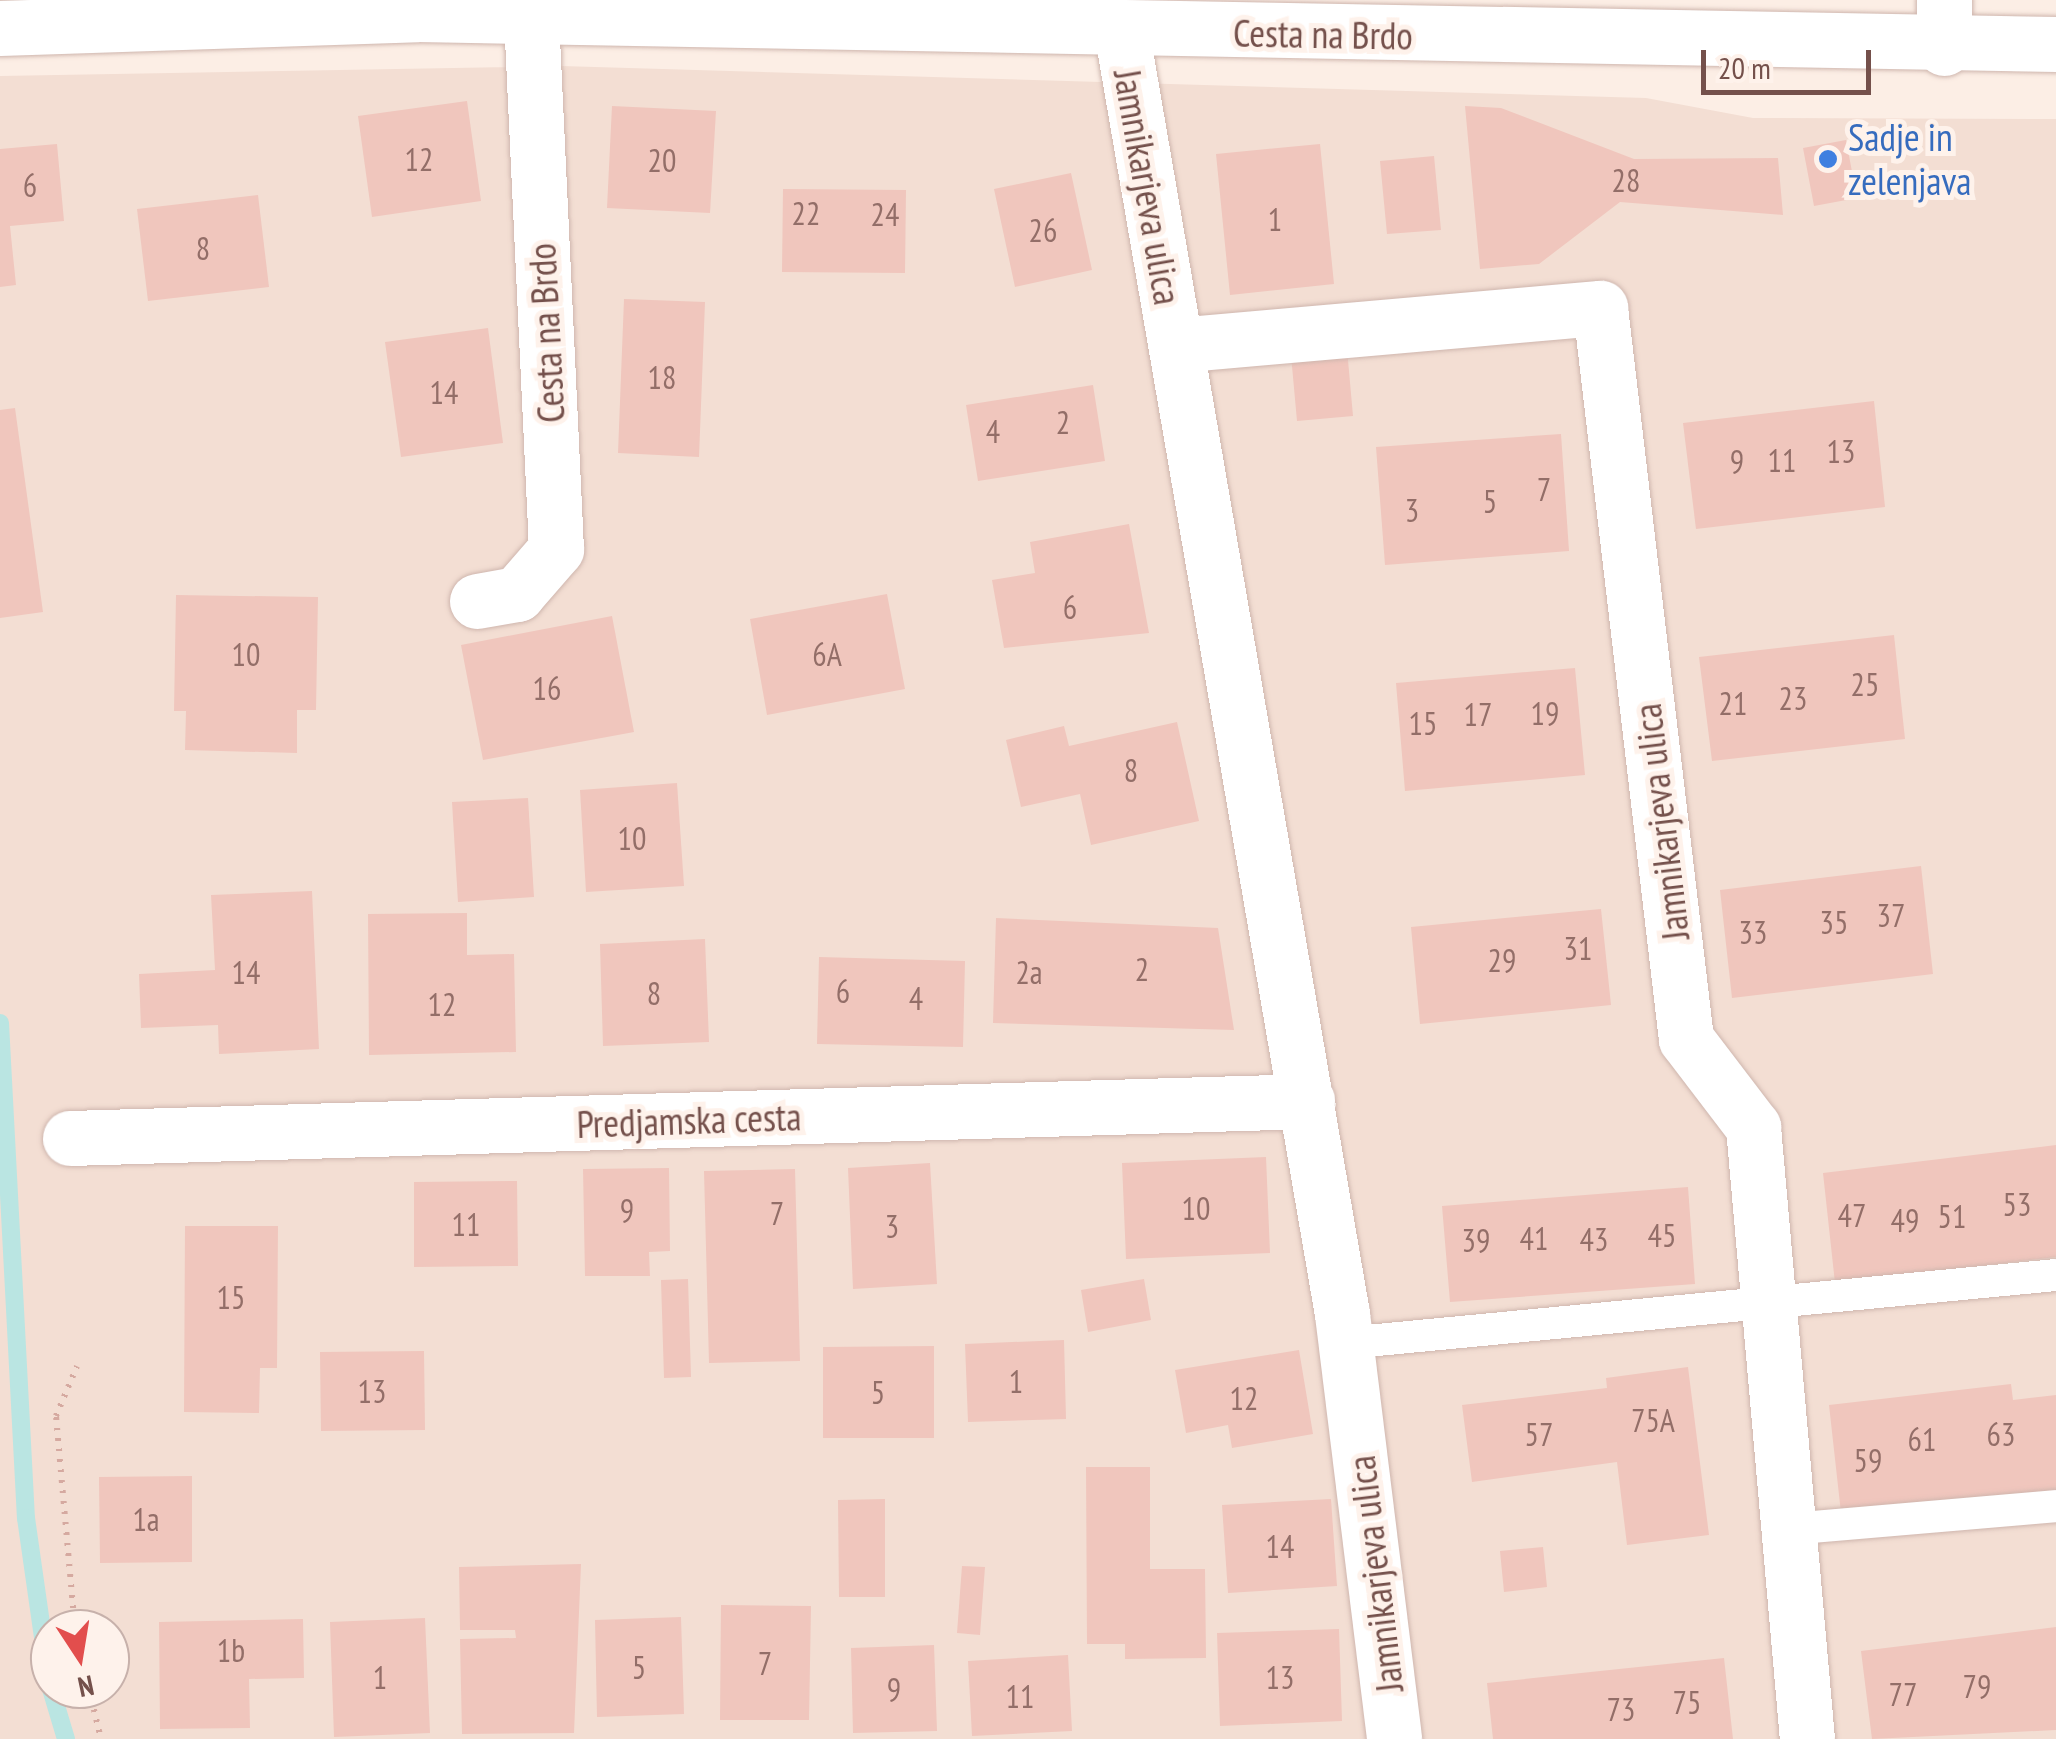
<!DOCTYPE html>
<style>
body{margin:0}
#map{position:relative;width:2056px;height:1739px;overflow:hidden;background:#fceee5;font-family:"PT Sans Narrow",sans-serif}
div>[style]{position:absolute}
.residential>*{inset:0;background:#f3ded3}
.stream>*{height:18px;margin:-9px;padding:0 9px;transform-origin:9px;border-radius:9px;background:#bae5e2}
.building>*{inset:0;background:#f0c6bd}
.path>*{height:6px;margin-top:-3px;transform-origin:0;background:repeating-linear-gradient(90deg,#d5a9a0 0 2.5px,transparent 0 10.5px)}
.roads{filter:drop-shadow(0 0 2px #cfb6ae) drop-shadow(0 0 2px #cfb6ae)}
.service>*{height:32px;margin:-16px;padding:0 16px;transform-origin:16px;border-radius:16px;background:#fff}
.minor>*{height:55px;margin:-27.5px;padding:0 27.5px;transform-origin:27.5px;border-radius:27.5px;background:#fff}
.tertiary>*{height:55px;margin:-27.5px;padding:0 27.5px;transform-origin:27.5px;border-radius:27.5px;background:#fff}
.dots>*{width:28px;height:28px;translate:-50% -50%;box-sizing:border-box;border:5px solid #fef2eb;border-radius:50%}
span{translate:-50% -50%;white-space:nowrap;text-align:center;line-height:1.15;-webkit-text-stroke:10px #fef2eb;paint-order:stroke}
.number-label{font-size:32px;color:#936e68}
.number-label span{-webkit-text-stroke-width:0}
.street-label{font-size:38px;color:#74504b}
.shop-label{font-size:38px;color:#366cbe}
.left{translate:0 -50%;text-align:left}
.north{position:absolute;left:30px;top:1609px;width:100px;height:100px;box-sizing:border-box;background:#fef2eb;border:2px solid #c7b1ab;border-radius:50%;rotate:168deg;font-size:28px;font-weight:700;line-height:40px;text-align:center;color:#74504b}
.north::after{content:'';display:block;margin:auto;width:35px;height:45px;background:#e24e4d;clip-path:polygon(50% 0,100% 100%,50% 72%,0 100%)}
.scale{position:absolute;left:1701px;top:50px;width:170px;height:45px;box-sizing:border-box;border:5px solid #74504b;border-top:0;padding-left:12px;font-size:30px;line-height:35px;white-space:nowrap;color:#74504b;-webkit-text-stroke:8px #fef2eb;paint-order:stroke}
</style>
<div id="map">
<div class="residential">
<i style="clip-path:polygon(evenodd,561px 66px,1646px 98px,1753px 118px,2056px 119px,2056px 1739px,0 1739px,0 76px,561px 66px,50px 1629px,110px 1629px,110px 1689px,50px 1689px,50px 1629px)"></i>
</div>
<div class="stream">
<i style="left:0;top:1023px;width:496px;rotate:87deg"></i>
<i style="left:26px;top:1518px;width:170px;rotate:81.9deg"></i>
<i style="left:51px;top:1689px;width:52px;rotate:73.3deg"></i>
</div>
<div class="building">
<i style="clip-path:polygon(467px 101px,481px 201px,372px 217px,358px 116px)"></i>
<i style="clip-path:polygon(612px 106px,716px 111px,710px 213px,607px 208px)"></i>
<i style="clip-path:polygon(1465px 106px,1501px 108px,1634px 159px,1778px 158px,1783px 215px,1620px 202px,1539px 264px,1480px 269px)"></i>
<i style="clip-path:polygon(1846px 140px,1857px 198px,1814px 206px,1803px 148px)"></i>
<i style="clip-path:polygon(57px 144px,64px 221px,10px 226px,16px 285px,0 287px,0 149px)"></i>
<i style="clip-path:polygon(1320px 144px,1334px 284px,1230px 295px,1216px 154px)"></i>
<i style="clip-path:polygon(1434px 156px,1441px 230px,1387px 234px,1380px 161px)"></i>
<i style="clip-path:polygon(1071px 173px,1092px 270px,1015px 287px,994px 189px)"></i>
<i style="clip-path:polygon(783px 189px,906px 190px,905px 273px,782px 272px)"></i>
<i style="clip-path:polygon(258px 195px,269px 287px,148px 301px,137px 209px)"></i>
<i style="clip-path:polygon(624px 299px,705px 302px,699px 457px,618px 453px)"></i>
<i style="clip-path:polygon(488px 328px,503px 443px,401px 457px,385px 342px)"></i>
<i style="clip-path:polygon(1347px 349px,1353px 416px,1297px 421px,1291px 355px)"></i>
<i style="clip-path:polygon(1093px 385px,1105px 461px,978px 481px,966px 405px)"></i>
<i style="clip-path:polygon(1874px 401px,1885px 507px,1696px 529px,1683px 423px)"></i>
<i style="clip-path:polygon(15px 408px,43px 612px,0 618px,0 410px)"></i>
<i style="clip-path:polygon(1561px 434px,1569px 551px,1385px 565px,1376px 447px)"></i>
<i style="clip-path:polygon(1129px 524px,1149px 633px,1004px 648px,992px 580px,1035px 573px,1030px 542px)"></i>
<i style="clip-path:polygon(887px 594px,905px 689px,767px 715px,750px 619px)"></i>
<i style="clip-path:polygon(176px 595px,318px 597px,316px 710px,297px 710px,297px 753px,185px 750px,186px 711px,174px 711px)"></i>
<i style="clip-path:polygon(612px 616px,634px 732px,483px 760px,461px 645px)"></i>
<i style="clip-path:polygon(1894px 635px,1905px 739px,1712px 761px,1699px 657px)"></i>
<i style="clip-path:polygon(1575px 668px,1585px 775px,1405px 791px,1396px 683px)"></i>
<i style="clip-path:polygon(1177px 722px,1199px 821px,1091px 845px,1080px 794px,1021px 807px,1006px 740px,1064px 726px,1069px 746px)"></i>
<i style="clip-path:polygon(677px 783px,684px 886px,586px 892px,580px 790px)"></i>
<i style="clip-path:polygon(528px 798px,534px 897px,458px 902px,452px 802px)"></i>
<i style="clip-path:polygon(1921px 866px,1933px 974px,1732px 998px,1720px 890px)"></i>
<i style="clip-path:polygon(312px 891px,319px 1049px,219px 1054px,218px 1025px,141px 1028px,139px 974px,215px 970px,211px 895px)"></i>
<i style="clip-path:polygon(1601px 909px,1611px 1005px,1420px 1024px,1411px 927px)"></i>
<i style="clip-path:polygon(467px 913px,467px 955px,514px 954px,516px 1052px,369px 1055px,368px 914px)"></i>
<i style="clip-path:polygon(996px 918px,1218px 928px,1234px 1030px,993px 1023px)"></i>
<i style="clip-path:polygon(705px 939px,709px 1042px,603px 1046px,600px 944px)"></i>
<i style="clip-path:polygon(819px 957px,965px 961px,963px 1047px,817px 1044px)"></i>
<i style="clip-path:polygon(2056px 1145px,2056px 1257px,1835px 1283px,1823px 1173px)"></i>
<i style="clip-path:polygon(1266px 1157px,1270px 1253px,1126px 1259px,1122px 1163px)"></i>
<i style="clip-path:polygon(930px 1163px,937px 1284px,853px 1289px,848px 1168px)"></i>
<i style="clip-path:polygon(669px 1168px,670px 1251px,649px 1252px,650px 1276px,585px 1276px,583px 1169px)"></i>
<i style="clip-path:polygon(795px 1169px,800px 1361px,709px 1363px,704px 1171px)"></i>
<i style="clip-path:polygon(517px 1181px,518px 1266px,414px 1267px,414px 1182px)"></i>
<i style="clip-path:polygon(1688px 1187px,1695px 1284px,1450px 1302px,1442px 1206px)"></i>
<i style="clip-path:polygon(185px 1226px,278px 1226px,277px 1368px,260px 1368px,259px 1413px,184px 1412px)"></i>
<i style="clip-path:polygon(688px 1279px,691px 1377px,664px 1378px,661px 1280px)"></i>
<i style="clip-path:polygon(1144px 1279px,1151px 1320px,1088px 1332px,1081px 1290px)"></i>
<i style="clip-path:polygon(1064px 1340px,1066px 1419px,968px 1422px,965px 1344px)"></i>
<i style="clip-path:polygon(934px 1346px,934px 1438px,823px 1438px,823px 1347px)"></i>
<i style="clip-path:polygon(1299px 1350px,1313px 1434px,1232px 1448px,1228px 1425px,1186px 1433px,1175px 1370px)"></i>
<i style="clip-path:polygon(424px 1351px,425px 1430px,321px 1431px,320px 1352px)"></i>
<i style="clip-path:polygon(1688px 1367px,1709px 1535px,1627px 1545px,1617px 1462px,1472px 1482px,1462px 1405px,1607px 1388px,1606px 1378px)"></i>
<i style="clip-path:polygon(2011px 1384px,2013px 1400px,2056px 1395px,2056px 1494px,1842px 1522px,1829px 1405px)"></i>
<i style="clip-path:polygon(1086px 1467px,1150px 1467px,1150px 1569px,1205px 1569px,1206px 1658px,1125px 1659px,1125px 1644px,1087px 1644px)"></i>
<i style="clip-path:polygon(192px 1476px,192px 1562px,100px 1563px,99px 1477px)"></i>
<i style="clip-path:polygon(885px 1499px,885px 1597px,839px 1597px,838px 1500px)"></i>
<i style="clip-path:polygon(1331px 1499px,1337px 1586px,1228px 1593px,1222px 1505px)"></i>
<i style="clip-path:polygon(1543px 1547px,1547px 1587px,1504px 1592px,1500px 1551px)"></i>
<i style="clip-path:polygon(581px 1564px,574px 1733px,462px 1734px,460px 1639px,516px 1638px,515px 1630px,460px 1630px,459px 1567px)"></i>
<i style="clip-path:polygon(962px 1566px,985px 1567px,980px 1635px,957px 1633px)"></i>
<i style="clip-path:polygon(721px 1605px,811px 1606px,809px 1720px,720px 1720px)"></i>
<i style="clip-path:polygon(681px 1617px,684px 1714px,597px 1717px,595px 1620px)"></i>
<i style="clip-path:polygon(425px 1618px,430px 1733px,334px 1737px,330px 1622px)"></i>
<i style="clip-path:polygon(303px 1619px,304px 1678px,249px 1679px,250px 1728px,160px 1729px,159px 1622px)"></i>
<i style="clip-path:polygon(2056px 1627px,2056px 1730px,1872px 1739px,1861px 1651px)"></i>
<i style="clip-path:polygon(1339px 1629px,1342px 1721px,1220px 1726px,1217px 1633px)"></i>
<i style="clip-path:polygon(934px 1645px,937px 1731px,853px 1733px,851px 1648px)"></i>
<i style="clip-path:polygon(1068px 1655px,1072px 1731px,972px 1736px,968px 1661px)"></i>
<i style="clip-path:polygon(1724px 1658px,1733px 1739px,1493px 1739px,1487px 1683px)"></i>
</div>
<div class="path">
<i style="left:75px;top:1629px;width:214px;rotate:-95.1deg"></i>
<i style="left:56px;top:1416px;width:54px;rotate:-67.2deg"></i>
<i style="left:89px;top:1689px;width:51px;rotate:76.5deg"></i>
</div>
<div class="roads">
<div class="service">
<i style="left:1346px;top:1343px;width:713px;rotate:-5.47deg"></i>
<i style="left:1789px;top:1529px;width:268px;rotate:-4.9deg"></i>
</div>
<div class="minor">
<i style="left:1121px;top:29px;width:1304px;rotate:80.24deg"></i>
<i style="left:1342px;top:1314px;width:428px;rotate:83deg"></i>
<i style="left:1944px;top:48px;width:48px;rotate:-90deg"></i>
<i style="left:1176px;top:345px;width:426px;rotate:-5deg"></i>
<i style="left:1600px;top:308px;width:736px;rotate:83.29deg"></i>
<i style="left:1686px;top:1039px;width:111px;rotate:52.7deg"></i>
<i style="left:1753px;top:1127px;width:614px;rotate:84.96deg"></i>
<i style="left:477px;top:601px;width:41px;rotate:-9.9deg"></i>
<i style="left:517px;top:594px;width:60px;rotate:-49.1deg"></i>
<i style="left:556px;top:549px;width:533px;rotate:-92.69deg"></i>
<i style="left:70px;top:1138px;width:1238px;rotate:-1.71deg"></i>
</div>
<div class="tertiary">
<i style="left:0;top:28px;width:417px;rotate:-1.9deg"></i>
<i style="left:417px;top:14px;width:1639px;rotate:1.05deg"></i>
</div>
</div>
<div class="dots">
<i style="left:1828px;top:159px;background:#3f7fe0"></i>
</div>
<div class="number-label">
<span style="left:419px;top:159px">12</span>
<span style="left:662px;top:160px">20</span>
<span style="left:1626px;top:180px">28</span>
<span style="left:30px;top:185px">6</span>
<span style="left:806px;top:213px">22</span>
<span style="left:885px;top:214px">24</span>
<span style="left:1275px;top:219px">1</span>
<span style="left:1043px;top:230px">26</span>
<span style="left:203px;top:248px">8</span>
<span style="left:662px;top:377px">18</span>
<span style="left:444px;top:392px">14</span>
<span style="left:1063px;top:422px">2</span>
<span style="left:993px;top:431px">4</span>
<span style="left:1841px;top:451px">13</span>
<span style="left:1782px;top:460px">11</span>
<span style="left:1737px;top:461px">9</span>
<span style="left:1544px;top:489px">7</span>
<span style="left:1490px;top:501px">5</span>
<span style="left:1412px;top:510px">3</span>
<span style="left:1070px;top:607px">6</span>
<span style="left:246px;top:654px">10</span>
<span style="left:827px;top:654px">6A</span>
<span style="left:1865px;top:684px">25</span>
<span style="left:547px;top:688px">16</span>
<span style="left:1793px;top:698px">23</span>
<span style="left:1733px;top:703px">21</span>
<span style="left:1545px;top:713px">19</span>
<span style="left:1478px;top:714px">17</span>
<span style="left:1423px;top:723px">15</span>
<span style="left:1131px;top:770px">8</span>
<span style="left:632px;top:838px">10</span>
<span style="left:1891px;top:915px">37</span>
<span style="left:1834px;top:922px">35</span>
<span style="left:1753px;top:932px">33</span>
<span style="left:1578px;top:948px">31</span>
<span style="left:1502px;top:960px">29</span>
<span style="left:1142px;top:969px">2</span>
<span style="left:246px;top:972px">14</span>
<span style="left:1029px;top:972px">2a</span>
<span style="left:843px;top:991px">6</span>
<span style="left:654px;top:993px">8</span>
<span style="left:916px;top:998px">4</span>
<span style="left:442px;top:1004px">12</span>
<span style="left:2017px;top:1204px">53</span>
<span style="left:1196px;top:1208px">10</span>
<span style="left:627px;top:1210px">9</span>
<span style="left:777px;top:1213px">7</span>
<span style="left:1852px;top:1215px">47</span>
<span style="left:1952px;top:1216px">51</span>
<span style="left:1905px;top:1220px">49</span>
<span style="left:466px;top:1224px">11</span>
<span style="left:892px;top:1226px">3</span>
<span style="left:1662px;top:1235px">45</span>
<span style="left:1534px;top:1238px">41</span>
<span style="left:1594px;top:1239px">43</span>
<span style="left:1476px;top:1240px">39</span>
<span style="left:231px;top:1297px">15</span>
<span style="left:1016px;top:1381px">1</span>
<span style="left:372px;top:1391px">13</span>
<span style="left:878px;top:1392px">5</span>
<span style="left:1244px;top:1398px">12</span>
<span style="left:1653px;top:1420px">75A</span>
<span style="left:1539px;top:1434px">57</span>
<span style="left:2001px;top:1434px">63</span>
<span style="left:1922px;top:1439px">61</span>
<span style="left:1868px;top:1460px">59</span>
<span style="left:146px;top:1519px">1a</span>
<span style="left:1280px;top:1546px">14</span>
<span style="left:231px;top:1650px">1b</span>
<span style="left:765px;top:1663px">7</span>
<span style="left:639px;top:1667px">5</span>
<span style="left:380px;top:1677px">1</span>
<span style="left:1280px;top:1677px">13</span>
<span style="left:1977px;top:1686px">79</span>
<span style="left:894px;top:1689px">9</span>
<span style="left:1903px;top:1694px">77</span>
<span style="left:1020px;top:1696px">11</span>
<span style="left:1687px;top:1702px">75</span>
<span style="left:1621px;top:1709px">73</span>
</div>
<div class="street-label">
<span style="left:1323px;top:34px;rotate:1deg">Cesta na Brdo</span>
<span style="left:1148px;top:187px;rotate:80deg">Jamnikarjeva ulica</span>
<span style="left:546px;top:333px;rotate:-93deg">Cesta na Brdo</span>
<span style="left:1661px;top:822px;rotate:-97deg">Jamnikarjeva ulica</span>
<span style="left:689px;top:1120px;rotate:-2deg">Predjamska cesta</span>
<span style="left:1375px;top:1574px;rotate:-97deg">Jamnikarjeva ulica</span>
</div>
<div class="shop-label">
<span class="left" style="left:1848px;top:159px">Sadje in<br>zelenjava</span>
</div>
<div class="north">N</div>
<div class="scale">20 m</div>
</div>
